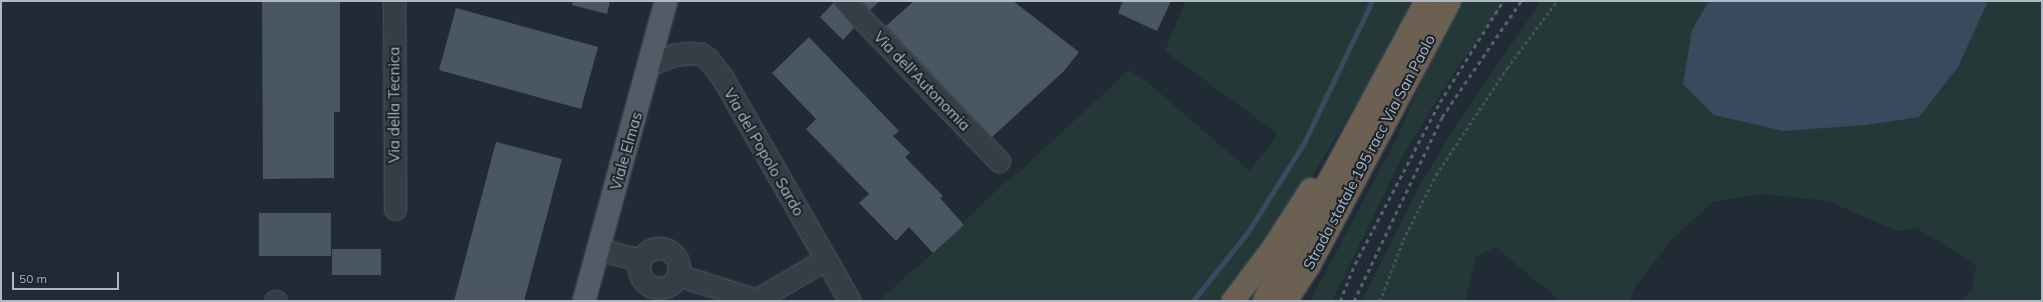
<!DOCTYPE html>
<style>
body{margin:0}
#map{position:relative;width:2043px;height:302px;overflow:hidden;background:#212b36;font-family:Mulish,sans-serif}
div>[style]{position:absolute}
.green>*{inset:0;background:#243838}
.water>*{inset:0;background:#384a5e}
.stream>*{height:4.5px;margin:-2.25px;padding:0 2.25px;transform-origin:2.25px;border-radius:2.25px;background:#384a5e}
.building>*{inset:0;background:#4a5661}
.path>*{height:2.5px;margin-top:-1.25px;transform-origin:0;background:repeating-linear-gradient(90deg,#415354 0 3px,transparent 0 6px)}
.roads{filter:drop-shadow(0 0 1px #525b64) drop-shadow(0 0 1px #525b64)}
.minor>*{height:21px;margin:-10.5px;padding:0 10.5px;transform-origin:10.5px;border-radius:10.5px;background:#353d46}
.minor>.ring{margin:-10.5px;padding:0;box-sizing:content-box;background:none;border:21px solid #353d46;border-radius:50%}
.major>*{height:22px;margin:-11px;padding:0 11px;transform-origin:11px;border-radius:11px;background:#525c66}
.highway>*{height:22px;margin:-11px;padding:0 11px;transform-origin:11px;border-radius:11px;background:#6c6052}
.rail>*{height:3px;margin-top:-1.5px;transform-origin:0;background:repeating-linear-gradient(90deg,#57616d 0 4px,transparent 0 8px)}
span{translate:-50% -50%;white-space:nowrap;text-align:center;line-height:1.15;-webkit-text-stroke:4px #1a222b;paint-order:stroke}
.street-label{font-size:15px;color:#afb8c3}
.frame{position:absolute;inset:0;border:2px solid #afb8c3;pointer-events:none}
.scale{position:absolute;left:12px;top:272px;width:107px;height:18px;box-sizing:border-box;border:2px solid #afb8c3;border-top:0;padding-left:5px;font-size:12px;line-height:14px;white-space:nowrap;color:#afb8c3;-webkit-text-stroke:3px #1a222b;paint-order:stroke}
</style>
<div id="map">
<div class="green">
<i style="clip-path:polygon(1185px 1px,1506px 1px,1455px 71px,1402px 157px,1332px 301px,1310px 301px,1397px 138px,1433px 54px,1386px 56px,1296px 202px,1225px 301px,878px 301px,933px 253px,1004px 183px,1018px 173px,1129px 70px,1146px 81px,1250px 171px,1278px 134px,1165px 51px)"></i>
<i style="clip-path:polygon(1541px 1px,2042px 1px,2042px 301px,1961px 301px,1972px 289px,1976px 265px,1917px 228px,1897px 231px,1828px 201px,1760px 194px,1713px 202px,1672px 239px,1633px 290px,1630px 301px,1561px 301px,1495px 247px,1476px 257px,1465px 301px,1362px 301px,1414px 196px,1452px 131px)"></i>
</div>
<div class="water">
<i style="clip-path:polygon(1709px 1px,1988px 1px,1958px 67px,1919px 117px,1866px 125px,1783px 131px,1714px 115px,1683px 84px,1692px 30px)"></i>
</div>
<div class="stream">
<i style="left:1193px;top:301px;width:88px;rotate:-51.4deg"></i>
<i style="left:1248px;top:232px;width:105px;rotate:-57.8deg"></i>
<i style="left:1304px;top:143px;width:157px;rotate:-64.4deg"></i>
</div>
<div class="building">
<i style="clip-path:polygon(262px 1px,340px 1px,340px 112px,334px 112px,334px 178px,263px 179px)"></i>
<i style="clip-path:polygon(573px 1px,610px 1px,607px 14px,572px 5px)"></i>
<i style="clip-path:polygon(862px 1px,880px 1px,870px 10px)"></i>
<i style="clip-path:polygon(914px 1px,1013px 1px,1079px 52px,1064px 71px,992px 137px,886px 26px)"></i>
<i style="clip-path:polygon(1123px 1px,1171px 1px,1157px 31px,1118px 13px)"></i>
<i style="clip-path:polygon(833px 3px,854px 28px,843px 40px,820px 17px)"></i>
<i style="clip-path:polygon(456px 8px,598px 47px,581px 109px,439px 70px)"></i>
<i style="clip-path:polygon(809px 37px,899px 131px,893px 136px,910px 153px,905px 157px,943px 196px,940px 198px,964px 225px,933px 253px,909px 227px,896px 241px,859px 203px,869px 194px,806px 129px,816px 119px,772px 73px)"></i>
<i style="clip-path:polygon(496px 142px,562px 159px,524px 301px,454px 301px)"></i>
<i style="clip-path:polygon(259px 213px,331px 213px,331px 256px,259px 256px)"></i>
<i style="clip-path:polygon(332px 249px,381px 249px,381px 275px,332px 275px)"></i>
</div>
<div class="path">
<i style="left:1380px;top:301px;width:65px;rotate:-69.3deg"></i>
<i style="left:1403px;top:240px;width:73px;rotate:-63.1deg"></i>
<i style="left:1436px;top:175px;width:128px;rotate:-56.4deg"></i>
<i style="left:1507px;top:68px;width:84px;rotate:-53.3deg"></i>
</div>
<div class="roads">
<div class="minor">
<i style="left:394px;top:1px;width:208px;rotate:89.7deg"></i>
<i style="left:845px;top:1px;width:222px;rotate:46.1deg"></i>
<i style="left:649px;top:65px;width:27px;rotate:-22deg"></i>
<i style="left:674px;top:55px;width:15px;rotate:-8deg"></i>
<i style="left:689px;top:53px;width:12px;rotate:5deg"></i>
<i style="left:701px;top:54px;width:9px;rotate:36deg"></i>
<i style="left:708px;top:59px;width:23px;rotate:52deg"></i>
<i style="left:722px;top:77px;width:258px;rotate:60.3deg"></i>
<i class="ring" style="left:639px;top:248px;width:19px;height:19px"></i>
<i style="left:598px;top:249px;width:43px;rotate:14.7deg"></i>
<i style="left:678px;top:275px;width:82px;rotate:17.8deg"></i>
<i style="left:756px;top:300px;width:81px;rotate:-30.4deg"></i>
<i style="left:275px;top:301px;width:1px"></i>
</div>
<div class="major">
<i style="left:584px;top:301px;width:311px;rotate:-74.7deg"></i>
</div>
<div class="highway">
<i style="left:1233px;top:301px;width:66px;rotate:-53deg"></i>
<i style="left:1273px;top:248px;width:70px;rotate:-57.2deg"></i>
<i style="left:1264px;top:301px;width:341px;rotate:-61.6deg"></i>
<i style="left:1286px;top:301px;width:42px;rotate:-56.7deg"></i>
<i style="left:1309px;top:266px;width:300px;rotate:-62deg"></i>
</div>
</div>
<div class="rail">
<i style="left:1340px;top:301px;width:40px;rotate:-68deg"></i>
<i style="left:1355px;top:264px;width:183px;rotate:-62.3deg"></i>
<i style="left:1440px;top:102px;width:119px;rotate:-58deg"></i>
<i style="left:1354px;top:301px;width:204px;rotate:-64.4deg"></i>
<i style="left:1442px;top:117px;width:140px;rotate:-55.7deg"></i>
</div>
<div class="street-label">
<span style="left:922px;top:81px;rotate:46deg">Via dell'Autonomia</span>
<span style="left:394px;top:105px;rotate:-90deg">Via della Tecnica</span>
<span style="left:626px;top:151px;rotate:-74deg">Viale Elmas</span>
<span style="left:764px;top:152px;rotate:60deg">Via del Popolo Sardo</span>
<span style="left:1369px;top:152px;rotate:-62deg">Strada statale 195 racc Via San Paolo</span>
</div>
<div class="frame"></div>
<div class="scale">50 m</div>
</div>
